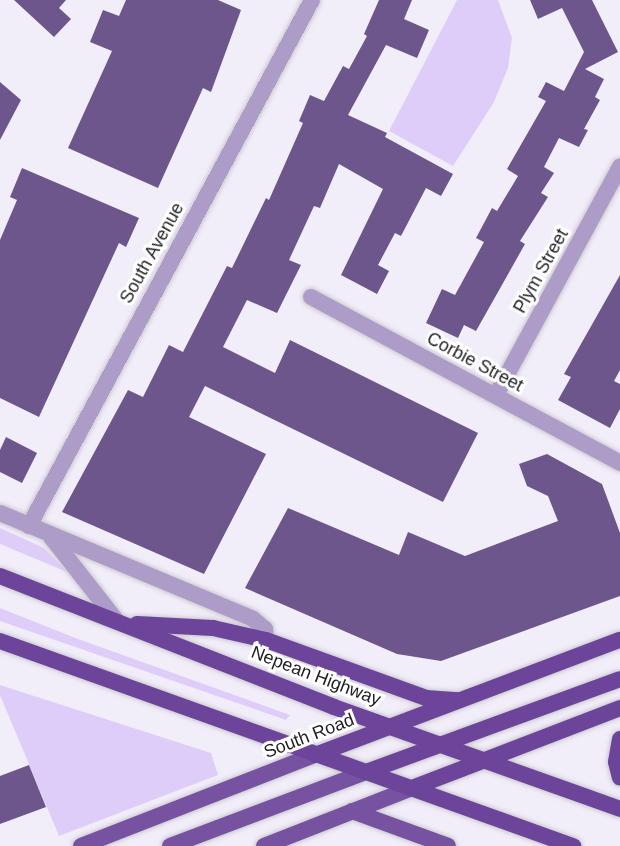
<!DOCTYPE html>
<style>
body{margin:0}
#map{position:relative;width:620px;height:846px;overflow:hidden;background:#f2eef9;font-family:Arial,sans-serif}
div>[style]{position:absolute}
.green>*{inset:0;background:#dfcdf9}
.building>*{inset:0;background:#6d568c}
.roads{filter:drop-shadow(0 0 2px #ccc9d2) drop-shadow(0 0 2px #ccc9d2)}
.minor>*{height:16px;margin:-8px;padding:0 8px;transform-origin:8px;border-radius:8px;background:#ad9bc8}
.primary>*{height:16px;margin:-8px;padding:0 8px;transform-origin:8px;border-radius:8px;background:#7652a1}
.trunk>*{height:16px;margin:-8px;padding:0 8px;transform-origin:8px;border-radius:8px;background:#6c449a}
span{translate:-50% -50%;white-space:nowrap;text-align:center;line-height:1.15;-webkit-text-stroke:6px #fff;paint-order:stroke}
.street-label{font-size:18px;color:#201e22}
</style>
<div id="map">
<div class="green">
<i style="clip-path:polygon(457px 0,498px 0,512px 38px,508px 68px,494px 102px,453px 166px,389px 131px)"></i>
<i style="clip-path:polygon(0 528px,44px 548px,67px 572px,0 544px)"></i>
<i style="clip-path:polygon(0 608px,78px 639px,290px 715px,286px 720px,0 621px)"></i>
<i style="clip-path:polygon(0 685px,211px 753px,218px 775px,59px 836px,0 695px)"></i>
</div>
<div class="building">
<i style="clip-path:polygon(14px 0,66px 0,59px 8px,71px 19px,54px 37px)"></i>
<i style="clip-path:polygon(126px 0,218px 0,241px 10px,211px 92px,203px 88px,158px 188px,68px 148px,112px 51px,90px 42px,103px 10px,119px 16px)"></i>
<i style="clip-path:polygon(379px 0,412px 0,404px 19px,429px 30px,417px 58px,386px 45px,348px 115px,387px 133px,385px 137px,453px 174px,441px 196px,426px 188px,401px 236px,395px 233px,378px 265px,389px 271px,377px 294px,341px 275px,383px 189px,339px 164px,320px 208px,314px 206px,289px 260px,301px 265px,277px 313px,247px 300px,223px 347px,275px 373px,290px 340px,478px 433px,443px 502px,205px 386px,189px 417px,266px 454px,204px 574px,62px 512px,128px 390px,143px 397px,169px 345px,183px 352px,227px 266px,232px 268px,266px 198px,269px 200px,303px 123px,299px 121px,310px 95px,324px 101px,343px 66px,349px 69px,367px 36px,364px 34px)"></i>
<i style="clip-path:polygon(530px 0,592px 0,618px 52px,585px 69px,604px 79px,595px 97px,600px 100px,584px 129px,588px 130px,579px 147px,559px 138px,544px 167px,554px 173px,541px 193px,548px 197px,520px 241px,525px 244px,476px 331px,464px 325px,458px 338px,426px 323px,442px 289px,455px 295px,484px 242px,476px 238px,492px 208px,497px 211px,518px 176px,507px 169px,546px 101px,538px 97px,546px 82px,564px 91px,584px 52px,562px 8px,538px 19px)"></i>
<i style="clip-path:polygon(0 82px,21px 100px,0 140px)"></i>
<i style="clip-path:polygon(22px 168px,139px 218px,126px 247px,119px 243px,39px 417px,0 398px,0 240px,17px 200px,10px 197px)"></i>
<i style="clip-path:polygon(620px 275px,620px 370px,614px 381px,620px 384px,620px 409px,610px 428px,558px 400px,571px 377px,564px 374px)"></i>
<i style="clip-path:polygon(6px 437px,37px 453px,22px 483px,0 472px,0 450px)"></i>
<i style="clip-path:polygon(547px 454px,602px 484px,620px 533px,620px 596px,441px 661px,397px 654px,245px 588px,288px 508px,399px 555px,408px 532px,465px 556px,558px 521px,548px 496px,527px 486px,519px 464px)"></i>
<i style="clip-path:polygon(29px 765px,46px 807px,0 824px,0 776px)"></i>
</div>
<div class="roads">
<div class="minor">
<i style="left:311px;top:297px;width:351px;rotate:28.2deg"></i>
<i style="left:496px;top:395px;width:260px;rotate:-61.5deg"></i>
<i style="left:0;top:513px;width:274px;rotate:22.7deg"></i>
<i style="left:253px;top:619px;width:16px;rotate:40deg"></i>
<i style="left:265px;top:629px;width:11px;rotate:85deg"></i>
<i style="left:29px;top:526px;width:597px;rotate:-61.72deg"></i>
<i style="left:51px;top:537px;width:105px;rotate:51.9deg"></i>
</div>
<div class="primary">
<i style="left:352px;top:811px;width:102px;rotate:20deg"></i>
<i style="left:81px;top:846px;width:251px;rotate:-21.3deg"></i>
<i style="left:170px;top:846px;width:210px;rotate:-20.7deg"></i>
<i style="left:264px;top:846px;width:159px;rotate:-21.4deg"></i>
</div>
<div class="trunk">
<i style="left:0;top:576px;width:359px;rotate:21.4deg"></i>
<i style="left:334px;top:707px;width:304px;rotate:19.6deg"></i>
<i style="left:137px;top:624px;width:76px;rotate:3deg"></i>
<i style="left:213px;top:628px;width:54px;rotate:12.8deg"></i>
<i style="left:266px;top:640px;width:170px;rotate:19.9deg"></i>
<i style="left:426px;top:698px;width:32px;rotate:4deg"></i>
<i style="left:0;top:641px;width:609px;rotate:19.69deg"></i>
<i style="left:620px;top:739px;width:23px;rotate:100deg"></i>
<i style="left:616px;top:762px;width:16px;rotate:76deg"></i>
<i style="left:315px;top:755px;width:326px;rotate:-20.7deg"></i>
<i style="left:366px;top:772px;width:270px;rotate:-20.1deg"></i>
<i style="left:412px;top:788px;width:223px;rotate:-21deg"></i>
</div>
</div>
<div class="street-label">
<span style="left:152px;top:253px;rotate:-61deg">South Avenue</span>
<span style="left:541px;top:271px;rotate:-61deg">Plym Street</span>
<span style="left:475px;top:362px;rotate:28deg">Corbie Street</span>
<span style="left:316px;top:676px;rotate:21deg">Nepean Highway</span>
<span style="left:309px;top:736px;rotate:-21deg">South Road</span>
</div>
</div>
